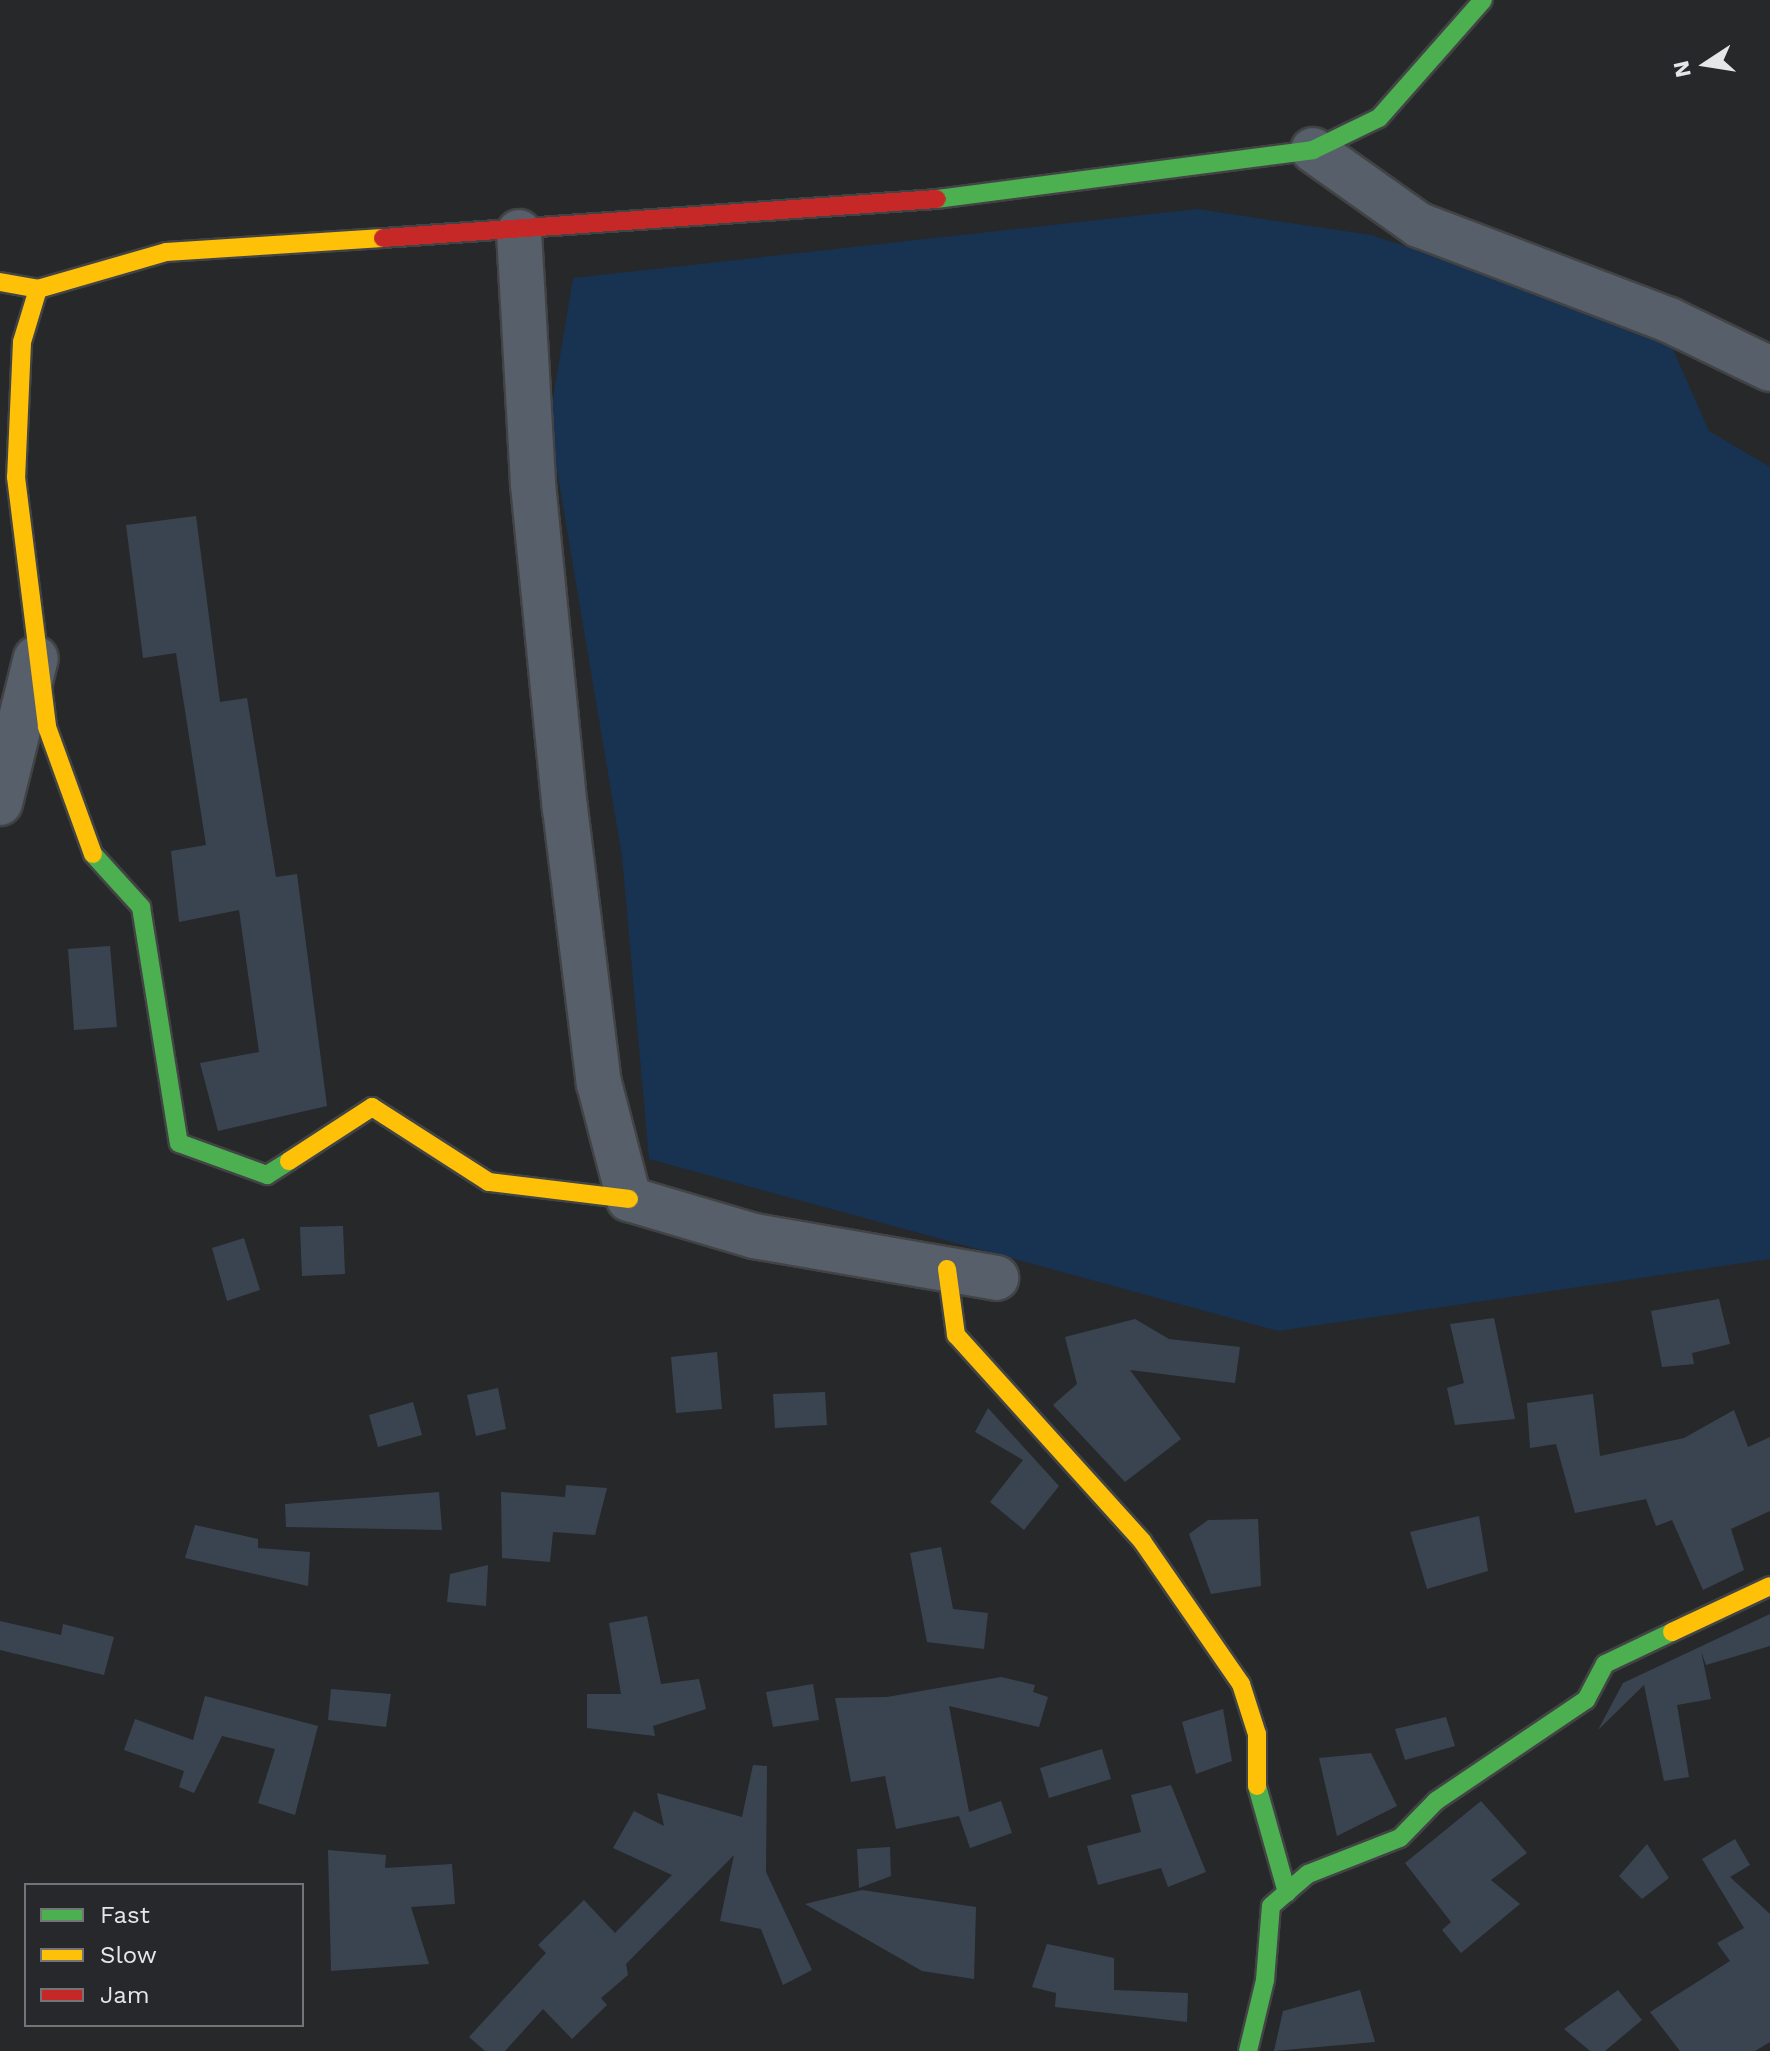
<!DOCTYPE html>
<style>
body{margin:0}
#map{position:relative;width:1770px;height:2051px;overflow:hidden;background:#27282a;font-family:"Work Sans",sans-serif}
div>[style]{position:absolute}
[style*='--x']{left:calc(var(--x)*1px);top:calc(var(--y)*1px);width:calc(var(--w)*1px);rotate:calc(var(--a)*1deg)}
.green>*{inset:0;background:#183251}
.building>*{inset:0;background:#3a4450}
.roads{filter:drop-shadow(2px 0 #424344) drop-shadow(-2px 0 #424344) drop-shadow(0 2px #424344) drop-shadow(0 -2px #424344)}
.street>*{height:44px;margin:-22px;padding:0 22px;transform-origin:22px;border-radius:22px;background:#575f6b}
.fast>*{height:18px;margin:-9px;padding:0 9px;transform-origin:9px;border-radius:9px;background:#4caf50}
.slow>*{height:18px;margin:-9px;padding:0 9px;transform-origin:9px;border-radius:9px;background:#ffc107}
.jam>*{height:18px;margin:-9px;padding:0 9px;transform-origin:9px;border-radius:9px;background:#c62828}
span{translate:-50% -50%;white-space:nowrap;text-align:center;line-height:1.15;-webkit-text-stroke:6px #26282b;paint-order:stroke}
.legend{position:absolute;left:24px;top:1883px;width:280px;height:144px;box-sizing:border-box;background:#26282b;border:2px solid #727477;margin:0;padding:10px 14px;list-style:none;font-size:24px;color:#e4e6e8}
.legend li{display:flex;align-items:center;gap:16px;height:40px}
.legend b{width:40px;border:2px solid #727477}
.north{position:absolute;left:1666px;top:24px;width:80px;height:80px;-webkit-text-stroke:6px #26282b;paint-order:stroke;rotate:258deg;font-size:22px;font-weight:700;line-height:32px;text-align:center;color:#e4e6e8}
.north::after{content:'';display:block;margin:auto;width:28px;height:36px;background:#e4e6e8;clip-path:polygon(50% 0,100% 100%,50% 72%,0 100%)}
</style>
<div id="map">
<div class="green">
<div style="clip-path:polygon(1197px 209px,1371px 235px,1665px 331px,1709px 431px,1770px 467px,1770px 1259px,1278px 1331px,649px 1159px,622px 856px,549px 423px,573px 278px)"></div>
</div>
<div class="building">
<div style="clip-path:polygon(196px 516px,220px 702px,247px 698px,276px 877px,297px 874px,327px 1106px,218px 1131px,200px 1063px,259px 1052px,239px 910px,179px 922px,171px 851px,206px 845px,176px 653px,143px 658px,126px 525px)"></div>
<div style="clip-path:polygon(110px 946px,117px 1027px,74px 1030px,68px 949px)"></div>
<div style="clip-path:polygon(343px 1226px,345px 1274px,302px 1276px,300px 1227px)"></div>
<div style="clip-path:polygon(244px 1238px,260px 1290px,227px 1301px,212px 1248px)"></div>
<div style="clip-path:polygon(1719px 1299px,1730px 1344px,1692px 1353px,1694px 1364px,1662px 1367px,1651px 1311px)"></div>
<div style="clip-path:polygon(1494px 1318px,1515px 1419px,1455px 1425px,1447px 1388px,1464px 1383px,1450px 1324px)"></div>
<div style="clip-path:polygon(1135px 1319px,1169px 1339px,1240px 1347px,1235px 1383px,1130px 1370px,1181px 1439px,1125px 1482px,1053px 1405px,1077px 1384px,1065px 1337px)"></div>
<div style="clip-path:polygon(717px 1352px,722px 1409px,676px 1413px,671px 1357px)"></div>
<div style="clip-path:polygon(498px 1388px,506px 1429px,476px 1436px,467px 1395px)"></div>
<div style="clip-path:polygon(825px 1392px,827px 1425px,775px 1428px,773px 1394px)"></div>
<div style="clip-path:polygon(1593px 1394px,1600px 1456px,1684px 1438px,1734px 1410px,1748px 1447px,1770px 1437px,1770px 1511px,1731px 1529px,1744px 1570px,1703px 1590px,1672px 1520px,1656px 1526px,1646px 1499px,1575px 1513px,1556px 1444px,1530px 1448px,1527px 1403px)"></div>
<div style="clip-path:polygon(413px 1402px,422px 1435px,378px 1447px,369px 1415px)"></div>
<div style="clip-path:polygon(988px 1408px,1059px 1486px,1024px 1530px,990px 1502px,1023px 1460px,975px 1432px)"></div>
<div style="clip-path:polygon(566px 1485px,607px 1488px,595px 1535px,553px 1532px,550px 1562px,502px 1558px,501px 1492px,565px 1497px)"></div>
<div style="clip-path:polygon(439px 1492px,442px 1530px,286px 1527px,285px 1504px)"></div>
<div style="clip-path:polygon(1479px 1516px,1488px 1571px,1427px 1589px,1410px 1532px)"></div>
<div style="clip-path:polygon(1258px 1519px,1261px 1586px,1211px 1594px,1189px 1534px,1208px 1520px)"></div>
<div style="clip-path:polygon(195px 1525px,258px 1539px,258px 1548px,310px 1552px,308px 1586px,185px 1558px)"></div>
<div style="clip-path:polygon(941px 1547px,953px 1609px,988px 1613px,984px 1649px,927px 1642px,910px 1553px)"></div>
<div style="clip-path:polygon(488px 1565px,486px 1606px,447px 1602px,450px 1574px)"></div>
<div style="clip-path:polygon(1770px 1614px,1770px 1646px,1706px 1665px,1701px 1651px,1711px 1699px,1677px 1705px,1689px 1777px,1664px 1781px,1644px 1685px,1598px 1730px,1623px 1683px)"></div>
<div style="clip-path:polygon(647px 1616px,661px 1684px,699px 1679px,706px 1709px,653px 1726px,655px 1736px,587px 1728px,587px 1694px,621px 1694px,609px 1623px)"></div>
<div style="clip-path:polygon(0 1621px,61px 1635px,63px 1624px,114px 1637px,104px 1675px,0 1650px)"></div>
<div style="clip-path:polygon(1001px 1677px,1035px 1685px,1033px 1692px,1048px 1697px,1039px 1727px,949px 1706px,969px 1812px,1001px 1801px,1012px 1833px,970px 1848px,959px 1816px,896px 1829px,885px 1776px,851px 1782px,835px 1698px,887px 1697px)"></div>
<div style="clip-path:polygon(813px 1684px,819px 1720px,773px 1727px,766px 1692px)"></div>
<div style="clip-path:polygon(331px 1689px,391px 1694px,386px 1727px,328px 1720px)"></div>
<div style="clip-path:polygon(205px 1696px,318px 1726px,295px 1815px,258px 1803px,275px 1749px,222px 1736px,194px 1793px,179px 1787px,184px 1771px,124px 1750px,135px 1719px,193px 1740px)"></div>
<div style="clip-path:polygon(1223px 1709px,1232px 1761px,1196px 1774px,1182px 1722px)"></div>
<div style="clip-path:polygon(1446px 1717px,1455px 1746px,1405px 1760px,1395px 1729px)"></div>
<div style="clip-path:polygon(1102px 1749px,1111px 1779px,1049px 1798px,1040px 1768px)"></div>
<div style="clip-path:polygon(1371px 1753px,1397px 1806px,1337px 1836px,1319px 1758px)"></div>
<div style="clip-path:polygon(753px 1765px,767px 1766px,766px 1872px,812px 1970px,783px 1985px,761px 1929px,720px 1921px,734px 1855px,626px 1964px,628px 1975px,601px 1998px,607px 2005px,572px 2039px,543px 2009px,505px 2051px,485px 2051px,469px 2037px,546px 1953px,538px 1945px,584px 1900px,615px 1933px,672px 1875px,613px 1848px,634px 1811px,664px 1826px,657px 1793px,742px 1817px)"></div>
<div style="clip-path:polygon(1171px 1785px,1206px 1872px,1168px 1887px,1161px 1868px,1098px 1885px,1087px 1846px,1141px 1832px,1131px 1795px)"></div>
<div style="clip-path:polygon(1481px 1801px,1527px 1853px,1491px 1880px,1520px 1904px,1461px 1953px,1442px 1930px,1451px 1922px,1405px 1863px)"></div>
<div style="clip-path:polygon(1735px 1839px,1750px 1865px,1730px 1877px,1770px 1914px,1770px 2042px,1755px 2051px,1680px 2051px,1650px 2012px,1730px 1961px,1717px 1943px,1744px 1928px,1702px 1859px)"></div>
<div style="clip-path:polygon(1647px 1844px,1669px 1878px,1642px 1899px,1619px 1876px)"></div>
<div style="clip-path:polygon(890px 1847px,891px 1876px,859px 1888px,857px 1849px)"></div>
<div style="clip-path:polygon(328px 1850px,386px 1855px,385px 1868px,452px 1864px,455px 1904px,411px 1907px,429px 1964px,331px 1971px)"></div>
<div style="clip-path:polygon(862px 1890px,976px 1907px,974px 1979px,922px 1971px,805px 1904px)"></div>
<div style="clip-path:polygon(1047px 1944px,1114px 1958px,1114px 1990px,1188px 1993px,1187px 2022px,1055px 2007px,1056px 1993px,1032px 1987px)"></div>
<div style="clip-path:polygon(1360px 1990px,1375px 2042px,1274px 2051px,1283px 2011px)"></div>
<div style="clip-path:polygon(1618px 1990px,1642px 2020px,1605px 2051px,1590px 2051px,1564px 2029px)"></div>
</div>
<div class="roads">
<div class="street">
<div style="--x:1313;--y:150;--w:130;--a:35.3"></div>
<div style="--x:1419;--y:225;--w:267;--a:20.8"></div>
<div style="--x:1669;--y:320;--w:112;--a:25.9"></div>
<div style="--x:519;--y:232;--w:252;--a:86.8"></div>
<div style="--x:533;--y:484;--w:326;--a:84.4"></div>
<div style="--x:565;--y:808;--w:277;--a:83"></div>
<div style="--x:599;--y:1083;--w:120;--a:75.5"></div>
<div style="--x:629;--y:1199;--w:130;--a:16.5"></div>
<div style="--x:754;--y:1236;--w:246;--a:9.8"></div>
<div style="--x:0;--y:803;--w:149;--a:-76.1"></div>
</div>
<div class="fast">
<div style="--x:937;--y:199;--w:379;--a:-7.4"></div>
<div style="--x:1313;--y:150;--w:73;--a:-25.9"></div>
<div style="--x:1379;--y:118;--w:157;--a:-48.6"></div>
<div style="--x:93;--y:854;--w:72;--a:47.8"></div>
<div style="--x:141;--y:907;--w:239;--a:80.9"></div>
<div style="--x:179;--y:1143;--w:94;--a:20"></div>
<div style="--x:267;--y:1175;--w:26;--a:-32"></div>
<div style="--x:1257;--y:1786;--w:111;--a:74.3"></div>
<div style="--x:1248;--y:2051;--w:73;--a:-76.5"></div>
<div style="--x:1265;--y:1980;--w:74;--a:-85.4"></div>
<div style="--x:1271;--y:1906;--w:49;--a:-40.9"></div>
<div style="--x:1308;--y:1874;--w:99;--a:-21.4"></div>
<div style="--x:1400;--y:1838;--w:52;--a:-45.8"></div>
<div style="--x:1436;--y:1801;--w:181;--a:-34"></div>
<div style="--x:1586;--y:1700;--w:41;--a:-62.2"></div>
<div style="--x:1605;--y:1664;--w:74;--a:-25.5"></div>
</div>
<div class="slow">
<div style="--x:0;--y:282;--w:39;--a:10"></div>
<div style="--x:38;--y:289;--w:133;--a:-16.1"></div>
<div style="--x:166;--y:252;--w:217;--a:-3.7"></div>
<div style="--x:38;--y:289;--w:55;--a:106.8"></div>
<div style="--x:22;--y:342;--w:135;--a:92.5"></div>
<div style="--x:16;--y:477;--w:252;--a:82.9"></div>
<div style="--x:47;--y:727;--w:135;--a:70.1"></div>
<div style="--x:289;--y:1161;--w:99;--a:-33"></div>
<div style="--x:372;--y:1107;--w:139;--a:32.7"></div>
<div style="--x:489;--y:1182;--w:141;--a:6.9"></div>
<div style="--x:947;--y:1269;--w:67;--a:82.2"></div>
<div style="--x:956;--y:1335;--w:278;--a:47.9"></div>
<div style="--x:1142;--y:1541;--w:174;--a:55.3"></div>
<div style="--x:1241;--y:1684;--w:52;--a:72.3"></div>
<div style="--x:1257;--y:1734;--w:52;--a:90"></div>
<div style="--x:1672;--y:1632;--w:108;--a:-25.1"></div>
</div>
<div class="jam">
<div style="--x:383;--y:238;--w:555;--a:-4.03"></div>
</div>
</div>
<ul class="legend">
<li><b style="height:10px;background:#4caf50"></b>Fast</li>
<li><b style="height:10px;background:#ffc107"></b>Slow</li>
<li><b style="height:10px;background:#c62828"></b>Jam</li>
</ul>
<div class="north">N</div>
</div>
